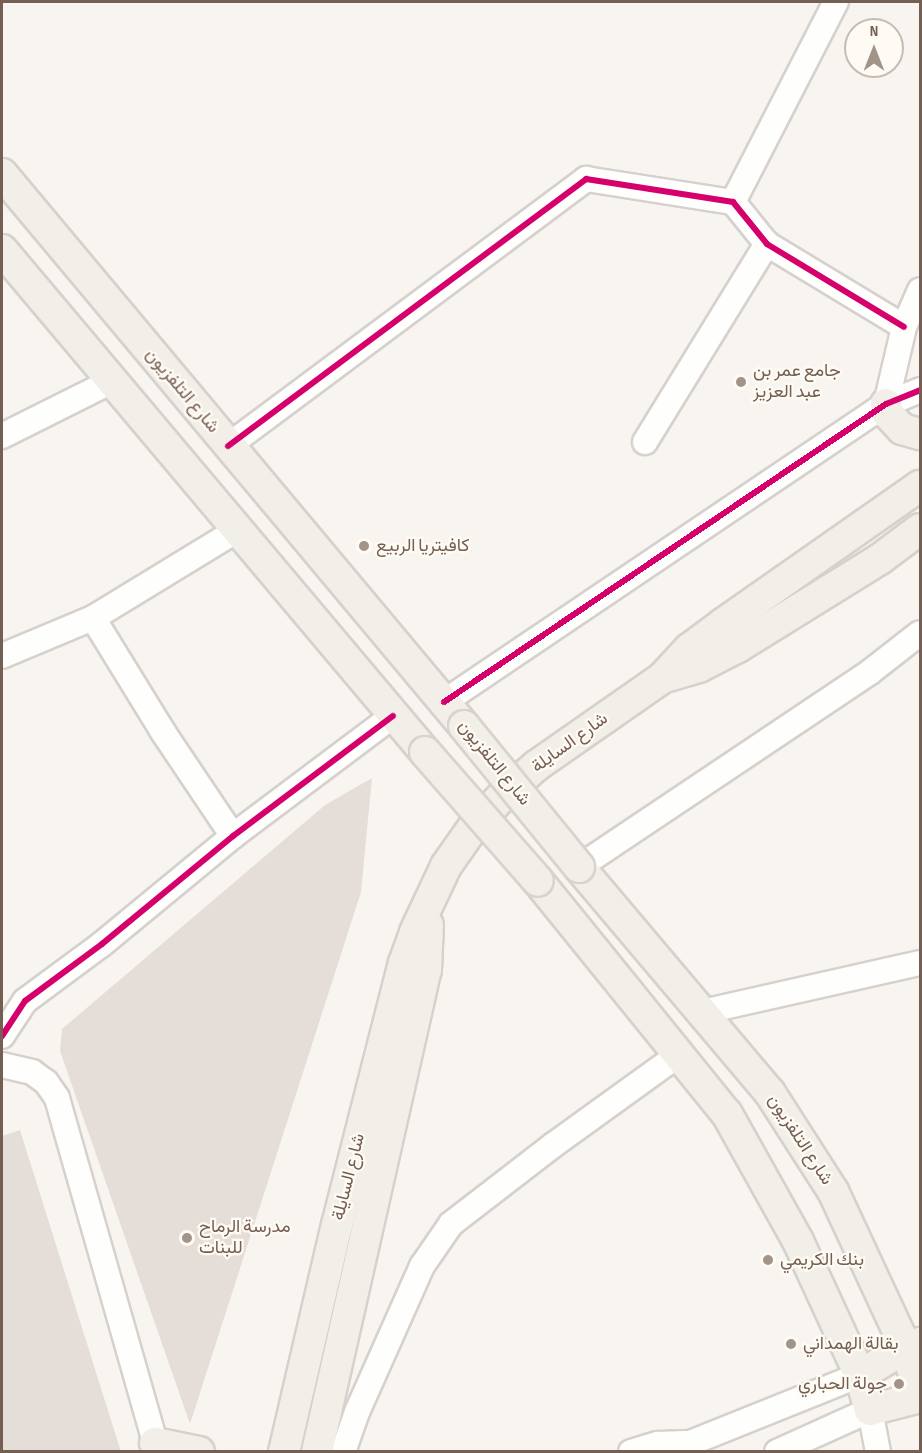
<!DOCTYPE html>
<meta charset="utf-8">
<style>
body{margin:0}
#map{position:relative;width:922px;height:1453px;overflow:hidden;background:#f8f5f1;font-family:"Sofia Sans Condensed",Vazirmatn,sans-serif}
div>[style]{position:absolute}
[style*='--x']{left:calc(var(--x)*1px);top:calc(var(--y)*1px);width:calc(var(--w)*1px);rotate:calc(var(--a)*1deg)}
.building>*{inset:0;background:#e5ded8}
.roads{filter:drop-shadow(2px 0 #d6d1cc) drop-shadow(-2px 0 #d6d1cc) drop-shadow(0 2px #d6d1cc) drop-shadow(0 -2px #d6d1cc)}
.minor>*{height:24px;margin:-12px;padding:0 12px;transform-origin:12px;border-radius:12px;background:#fefefd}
.major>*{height:30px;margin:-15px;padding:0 15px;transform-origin:15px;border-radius:15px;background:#f2eee8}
.bridges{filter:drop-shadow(2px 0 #d9d2ce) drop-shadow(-2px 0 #d9d2ce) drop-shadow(0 2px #d9d2ce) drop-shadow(0 -2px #d9d2ce)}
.major-bridge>*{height:30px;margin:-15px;padding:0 15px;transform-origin:15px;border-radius:15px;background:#f2eee8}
.cycleway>*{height:6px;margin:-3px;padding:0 3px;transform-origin:3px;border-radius:3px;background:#d6006c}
.dots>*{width:16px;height:16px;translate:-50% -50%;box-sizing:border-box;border:3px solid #fefaf4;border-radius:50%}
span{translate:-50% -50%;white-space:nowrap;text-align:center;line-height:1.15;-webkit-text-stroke:4.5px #fefaf4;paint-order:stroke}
.poi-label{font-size:18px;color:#755f52}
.left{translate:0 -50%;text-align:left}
.right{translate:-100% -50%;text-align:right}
.street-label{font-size:18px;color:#755f52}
.frame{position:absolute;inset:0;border:3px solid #755f52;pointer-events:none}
.north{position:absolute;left:844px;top:18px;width:60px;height:60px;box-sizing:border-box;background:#fefaf4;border:2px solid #c7bcb3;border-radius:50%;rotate:0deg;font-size:16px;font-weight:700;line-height:24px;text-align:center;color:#755f52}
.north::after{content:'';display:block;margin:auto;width:21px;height:27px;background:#a3948a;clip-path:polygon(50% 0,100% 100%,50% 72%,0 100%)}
</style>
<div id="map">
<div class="building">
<div style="clip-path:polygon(372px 778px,361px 892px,190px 1424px,60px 1051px,62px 1029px,325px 805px)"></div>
<div style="clip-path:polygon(20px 1130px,121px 1452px,2px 1452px,2px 1136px)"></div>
</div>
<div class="roads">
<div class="minor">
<div style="--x:733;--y:202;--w:225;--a:-62.8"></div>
<div style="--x:886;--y:404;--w:79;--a:-76.8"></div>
<div style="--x:904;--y:327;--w:40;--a:-66.6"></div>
<div style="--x:2;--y:436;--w:121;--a:-26.6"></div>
<div style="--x:645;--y:442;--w:233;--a:-58.4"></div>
<div style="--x:228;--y:446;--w:447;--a:-36.7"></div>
<div style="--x:586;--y:179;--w:149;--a:8.9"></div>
<div style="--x:733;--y:202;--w:54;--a:51"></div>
<div style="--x:767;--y:244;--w:160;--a:31.2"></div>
<div style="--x:93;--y:618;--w:134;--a:58.4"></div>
<div style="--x:163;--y:732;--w:125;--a:56.1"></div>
<div style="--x:2;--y:656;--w:99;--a:-22.7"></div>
<div style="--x:93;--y:618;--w:169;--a:-31.4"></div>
<div style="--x:444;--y:702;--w:533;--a:-33.99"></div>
<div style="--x:886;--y:404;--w:37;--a:-22"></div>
<div style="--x:579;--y:867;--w:350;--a:-33.8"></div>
<div style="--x:870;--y:672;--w:63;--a:-38"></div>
<div style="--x:702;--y:1012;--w:223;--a:-12.7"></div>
<div style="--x:2;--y:1036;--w:42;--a:-56.7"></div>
<div style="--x:25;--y:1001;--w:96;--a:-36.5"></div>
<div style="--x:102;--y:944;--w:170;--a:-39.5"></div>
<div style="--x:233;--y:836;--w:200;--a:-36.9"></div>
<div style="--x:2;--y:1065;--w:31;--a:13"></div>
<div style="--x:32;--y:1072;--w:17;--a:36"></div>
<div style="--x:46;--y:1082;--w:19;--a:55"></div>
<div style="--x:57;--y:1098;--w:368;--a:74.1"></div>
<div style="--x:343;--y:1452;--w:42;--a:-70.7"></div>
<div style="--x:357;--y:1412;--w:160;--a:-66"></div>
<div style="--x:422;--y:1266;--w:51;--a:-55.4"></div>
<div style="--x:451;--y:1224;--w:128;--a:-37.7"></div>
<div style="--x:552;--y:1146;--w:155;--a:-35.8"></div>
<div style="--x:631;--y:1452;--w:28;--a:-17"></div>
<div style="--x:658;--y:1444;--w:27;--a:-2"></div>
<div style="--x:668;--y:1452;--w:207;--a:-21.9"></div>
<div style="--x:777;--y:1452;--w:102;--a:-24.3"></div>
<div style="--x:870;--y:1410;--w:43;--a:79.2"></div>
</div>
<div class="major">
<div style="--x:2;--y:174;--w:720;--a:50.07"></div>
<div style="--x:2;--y:250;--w:656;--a:49.88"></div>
<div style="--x:886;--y:404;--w:10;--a:79"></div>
<div style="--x:888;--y:414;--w:21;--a:47"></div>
<div style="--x:902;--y:429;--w:19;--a:16"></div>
<div style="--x:668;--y:676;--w:32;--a:-16"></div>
<div style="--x:699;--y:667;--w:44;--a:-27.1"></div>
<div style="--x:738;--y:647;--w:167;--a:-31.8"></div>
<div style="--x:880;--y:559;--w:50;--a:-36.9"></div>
<div style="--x:579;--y:867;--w:296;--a:49.8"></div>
<div style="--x:770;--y:1093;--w:117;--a:57.3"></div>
<div style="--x:833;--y:1191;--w:173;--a:65.1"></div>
<div style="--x:906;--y:1348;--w:49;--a:73.4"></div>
<div style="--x:538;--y:881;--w:300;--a:51"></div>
<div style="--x:727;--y:1114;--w:145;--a:60.8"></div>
<div style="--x:798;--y:1241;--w:148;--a:65.2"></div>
<div style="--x:860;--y:1375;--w:36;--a:74"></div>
<div style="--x:870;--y:1410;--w:52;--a:-14.6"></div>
<div style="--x:860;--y:1375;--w:53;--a:-30.4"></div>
<div style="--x:906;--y:1348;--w:15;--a:-20"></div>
<div style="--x:155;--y:1443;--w:45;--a:11.6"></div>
<div style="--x:284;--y:1452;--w:233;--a:-76.9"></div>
<div style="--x:337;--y:1225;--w:270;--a:-75.7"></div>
<div style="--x:404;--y:963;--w:33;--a:-70"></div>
<div style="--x:415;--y:932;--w:73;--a:-64.8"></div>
<div style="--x:446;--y:866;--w:45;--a:-54.9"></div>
<div style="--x:472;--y:829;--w:47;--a:-47.6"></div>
<div style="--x:504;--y:794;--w:43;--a:-41.2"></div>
<div style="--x:536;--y:766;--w:154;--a:-34.9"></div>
<div style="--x:662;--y:678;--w:40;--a:-47"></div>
<div style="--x:689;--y:649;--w:44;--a:-36.6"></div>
<div style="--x:724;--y:623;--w:239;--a:-35"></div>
<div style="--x:317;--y:1452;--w:494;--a:-77.3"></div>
<div style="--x:426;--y:970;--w:45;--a:-87.5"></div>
</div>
</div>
<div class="bridges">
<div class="major-bridge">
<div style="--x:464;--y:726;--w:182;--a:50.8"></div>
<div style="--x:425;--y:752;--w:171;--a:48.8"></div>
</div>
</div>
<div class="cycleway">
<div style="--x:228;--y:446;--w:447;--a:-36.7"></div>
<div style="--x:586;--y:179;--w:149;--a:8.9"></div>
<div style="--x:733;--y:202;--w:54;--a:51"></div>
<div style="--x:767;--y:244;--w:160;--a:31.2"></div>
<div style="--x:444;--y:702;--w:533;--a:-33.99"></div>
<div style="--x:886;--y:404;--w:37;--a:-22"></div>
<div style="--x:2;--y:1036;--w:42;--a:-56.7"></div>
<div style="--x:25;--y:1001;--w:96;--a:-36.5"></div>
<div style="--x:102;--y:944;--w:170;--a:-39.5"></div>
<div style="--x:233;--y:836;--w:200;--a:-36.9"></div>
</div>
<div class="dots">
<div style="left:741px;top:382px;background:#a3948a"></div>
<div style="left:364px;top:546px;background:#a3948a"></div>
<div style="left:187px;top:1238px;background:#a3948a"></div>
<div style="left:768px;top:1260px;background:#a3948a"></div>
<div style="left:791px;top:1344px;background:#a3948a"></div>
<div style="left:899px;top:1384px;background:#a3948a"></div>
</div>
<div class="poi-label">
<span class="left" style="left:753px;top:382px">جامع عمر بن<br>عبد العزيز</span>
<span class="left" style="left:376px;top:546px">كافيتريا الربيع</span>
<span class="left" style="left:199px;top:1238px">مدرسة الرماح<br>للبنات</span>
<span class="left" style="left:780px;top:1260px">بنك الكريمي</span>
<span class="left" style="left:803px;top:1344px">بقالة الهمداني</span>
<span class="right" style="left:887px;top:1384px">جولة الحباري</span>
</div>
<div class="street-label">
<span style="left:182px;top:391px;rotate:50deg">شارع التلفزيون</span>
<span style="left:570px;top:743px;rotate:-36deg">شارع السايلة</span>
<span style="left:494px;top:763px;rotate:51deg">شارع التلفزيون</span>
<span style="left:800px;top:1140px;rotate:57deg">شارع التلفزيون</span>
<span style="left:349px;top:1177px;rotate:-76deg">شارع السايلة</span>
</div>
<div class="frame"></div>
<div class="north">N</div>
</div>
